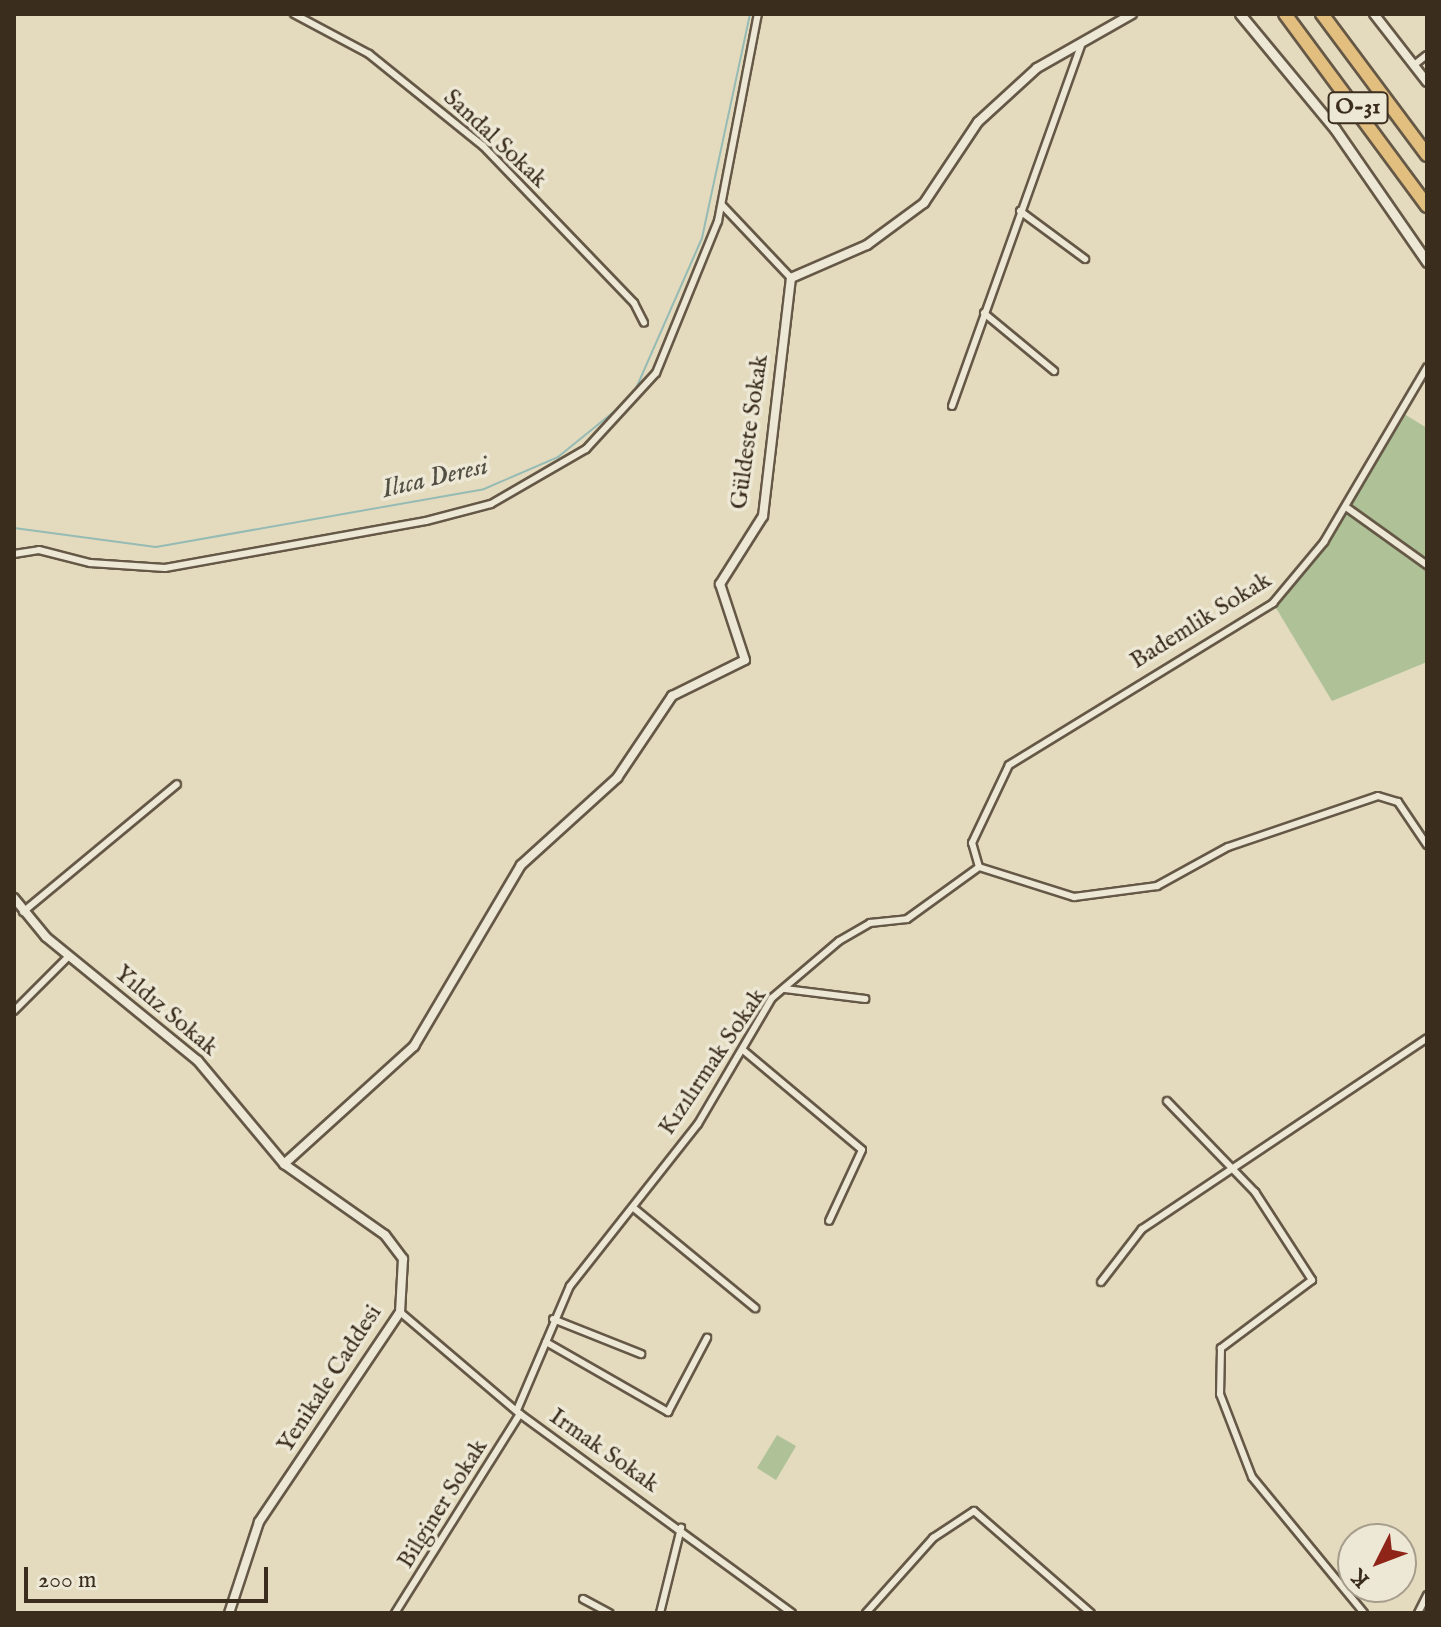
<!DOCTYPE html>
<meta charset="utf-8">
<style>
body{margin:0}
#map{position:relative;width:1441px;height:1627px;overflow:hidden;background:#e4dbbe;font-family:"IM FELL English",serif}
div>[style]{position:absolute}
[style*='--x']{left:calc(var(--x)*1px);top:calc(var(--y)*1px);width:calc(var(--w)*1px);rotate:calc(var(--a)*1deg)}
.green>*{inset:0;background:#aec197}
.stream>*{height:2px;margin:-1px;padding:0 1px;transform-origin:1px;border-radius:1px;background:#95bbb4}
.roads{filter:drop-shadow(2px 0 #655846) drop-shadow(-2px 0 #655846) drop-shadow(0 2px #655846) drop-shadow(0 -2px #655846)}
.minor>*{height:6px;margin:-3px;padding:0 3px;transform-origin:3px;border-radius:3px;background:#ede8d5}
.tertiary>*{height:8px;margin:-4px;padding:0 4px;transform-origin:4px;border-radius:4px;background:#ede8d5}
.secondary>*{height:9px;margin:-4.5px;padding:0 4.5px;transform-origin:4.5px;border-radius:4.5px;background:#ede8d5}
.motorway>*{height:12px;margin:-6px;padding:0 6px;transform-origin:6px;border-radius:6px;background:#e2be7f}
span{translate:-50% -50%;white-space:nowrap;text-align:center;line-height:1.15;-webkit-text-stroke:7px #ede8d5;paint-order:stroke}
.shield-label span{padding:2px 6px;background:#ede8d5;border:2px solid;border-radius:6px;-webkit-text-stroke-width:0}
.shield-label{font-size:22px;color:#3b2d1e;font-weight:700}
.street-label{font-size:24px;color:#3b2d1e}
.water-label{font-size:26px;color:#525044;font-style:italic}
.frame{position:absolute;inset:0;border:16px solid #3b2d1e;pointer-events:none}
.north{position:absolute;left:1337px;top:1523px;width:80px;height:80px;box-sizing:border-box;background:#ede8d5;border:2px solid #a69d8c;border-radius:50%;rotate:228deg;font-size:22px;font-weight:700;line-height:32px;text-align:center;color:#3b2d1e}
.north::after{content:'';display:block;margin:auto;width:28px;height:36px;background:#8f2418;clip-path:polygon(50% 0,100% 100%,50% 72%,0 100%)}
.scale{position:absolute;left:24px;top:1567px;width:244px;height:36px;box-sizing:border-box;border:4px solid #3b2d1e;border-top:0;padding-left:10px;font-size:24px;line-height:28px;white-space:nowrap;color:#3b2d1e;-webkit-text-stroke:6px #ede8d5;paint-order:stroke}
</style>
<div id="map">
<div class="green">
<div style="clip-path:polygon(1401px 412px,1427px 428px,1427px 662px,1332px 701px,1273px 603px,1324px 542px)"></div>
<div style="clip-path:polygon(777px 1435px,796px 1446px,776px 1480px,757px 1468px)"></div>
</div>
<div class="stream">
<div style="--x:634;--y:393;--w:169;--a:-66.3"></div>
<div style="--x:702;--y:238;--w:229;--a:-77.9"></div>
<div style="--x:14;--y:528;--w:143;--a:7.6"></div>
<div style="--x:156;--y:547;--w:333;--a:-10"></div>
<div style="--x:484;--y:489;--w:81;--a:-23.4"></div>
<div style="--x:558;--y:457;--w:81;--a:-39"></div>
</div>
<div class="roads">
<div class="minor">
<div style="--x:294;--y:14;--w:85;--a:28.1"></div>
<div style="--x:369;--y:54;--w:146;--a:38.9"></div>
<div style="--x:483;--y:146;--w:218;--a:46.1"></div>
<div style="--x:634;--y:303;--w:22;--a:63"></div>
<div style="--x:1414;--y:65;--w:16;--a:-38"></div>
<div style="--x:722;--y:205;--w:100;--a:46.6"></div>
<div style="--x:1020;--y:211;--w:81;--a:36.4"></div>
<div style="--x:984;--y:313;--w:91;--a:39.6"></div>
<div style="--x:952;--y:406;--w:382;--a:-70.3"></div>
<div style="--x:1346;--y:507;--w:100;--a:35.6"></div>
<div style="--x:14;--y:554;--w:25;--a:-9"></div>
<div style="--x:39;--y:550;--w:53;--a:14.3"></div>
<div style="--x:90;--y:563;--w:75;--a:3.8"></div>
<div style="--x:165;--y:568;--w:265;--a:-10.2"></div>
<div style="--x:426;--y:521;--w:67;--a:-14.7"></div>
<div style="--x:491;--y:504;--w:110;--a:-30.1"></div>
<div style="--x:586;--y:449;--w:103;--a:-47.4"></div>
<div style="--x:656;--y:373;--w:164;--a:-67.8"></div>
<div style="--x:718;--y:221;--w:211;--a:-79.1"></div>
<div style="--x:979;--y:867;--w:25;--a:-106"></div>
<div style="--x:972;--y:843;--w:86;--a:-64.6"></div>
<div style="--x:1009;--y:765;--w:310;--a:-31.5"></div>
<div style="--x:1273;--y:603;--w:80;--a:-50.1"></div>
<div style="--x:1324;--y:542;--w:203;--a:-59.5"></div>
<div style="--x:23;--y:912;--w:200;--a:-39.7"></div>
<div style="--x:785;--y:989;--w:81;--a:7.1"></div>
<div style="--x:14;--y:1011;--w:78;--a:-45"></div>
<div style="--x:743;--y:1050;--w:155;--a:40"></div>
<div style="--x:862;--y:1150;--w:78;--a:114.9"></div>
<div style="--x:1167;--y:1101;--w:127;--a:46"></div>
<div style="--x:1255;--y:1192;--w:105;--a:57.1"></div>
<div style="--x:1312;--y:1280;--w:114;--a:143.2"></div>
<div style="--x:1221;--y:1348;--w:46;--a:91.2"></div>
<div style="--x:1220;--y:1394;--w:89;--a:68.9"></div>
<div style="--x:1252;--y:1477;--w:176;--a:50.5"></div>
<div style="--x:635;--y:1209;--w:156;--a:39.5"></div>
<div style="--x:1101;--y:1282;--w:67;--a:-52.3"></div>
<div style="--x:1142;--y:1229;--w:343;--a:-33.8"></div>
<div style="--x:400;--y:1312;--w:157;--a:40.4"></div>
<div style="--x:520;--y:1414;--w:337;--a:36.2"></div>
<div style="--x:553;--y:1319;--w:95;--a:21.7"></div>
<div style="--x:546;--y:1342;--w:141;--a:29.8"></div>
<div style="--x:668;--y:1412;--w:84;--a:-62.2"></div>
<div style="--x:517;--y:1410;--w:135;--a:-66.9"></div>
<div style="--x:570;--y:1286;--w:206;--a:-51.7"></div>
<div style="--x:698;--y:1124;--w:146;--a:-59.6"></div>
<div style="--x:772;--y:998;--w:88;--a:-40.4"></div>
<div style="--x:839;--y:941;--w:36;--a:-30"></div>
<div style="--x:870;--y:923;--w:37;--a:-6"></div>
<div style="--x:907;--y:919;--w:89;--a:-35.8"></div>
<div style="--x:979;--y:867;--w:100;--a:17.5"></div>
<div style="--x:1074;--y:897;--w:84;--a:-7.5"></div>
<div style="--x:1157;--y:886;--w:81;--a:-28.8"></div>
<div style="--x:1228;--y:847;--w:158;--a:-18.8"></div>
<div style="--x:1378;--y:796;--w:21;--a:17"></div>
<div style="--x:1398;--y:802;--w:52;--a:56"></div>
<div style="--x:583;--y:1599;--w:30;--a:28"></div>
<div style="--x:395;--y:1613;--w:235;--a:-57.9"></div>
<div style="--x:660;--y:1613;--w:88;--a:-76.1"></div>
<div style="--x:866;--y:1613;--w:101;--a:-48.2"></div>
<div style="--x:933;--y:1538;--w:49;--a:-33.4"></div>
<div style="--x:974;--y:1511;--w:155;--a:41.1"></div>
<div style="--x:1418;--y:1613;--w:20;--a:-63"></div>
</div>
<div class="tertiary">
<div style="--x:1374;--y:14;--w:86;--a:52.1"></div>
<div style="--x:14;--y:898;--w:50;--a:50.6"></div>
<div style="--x:46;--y:937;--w:196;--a:39.2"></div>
<div style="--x:198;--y:1061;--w:134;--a:50.1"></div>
<div style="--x:284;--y:1164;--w:123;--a:35.1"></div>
<div style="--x:385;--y:1235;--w:30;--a:53"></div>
<div style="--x:403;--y:1259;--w:53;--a:93.2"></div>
<div style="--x:400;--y:1312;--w:253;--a:123.9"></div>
<div style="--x:259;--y:1522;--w:96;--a:108.2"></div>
<div style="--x:284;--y:1164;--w:176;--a:-42.2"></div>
<div style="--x:414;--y:1046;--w:210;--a:-59.4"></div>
<div style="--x:521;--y:865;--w:130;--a:-42.2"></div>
<div style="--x:617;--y:778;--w:99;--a:-56.1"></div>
<div style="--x:672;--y:696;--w:81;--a:-26.3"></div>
<div style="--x:745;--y:660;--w:80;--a:-108.2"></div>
<div style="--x:720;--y:584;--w:80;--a:-57.7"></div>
<div style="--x:763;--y:516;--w:240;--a:-83.3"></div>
<div style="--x:791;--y:278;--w:83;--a:-23.5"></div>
<div style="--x:867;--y:245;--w:71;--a:-36.4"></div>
<div style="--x:924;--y:203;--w:97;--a:-56.3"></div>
<div style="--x:978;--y:122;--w:80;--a:-42.5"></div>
<div style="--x:1037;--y:68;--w:109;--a:-29.6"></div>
</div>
<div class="secondary">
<div style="--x:1240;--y:14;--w:149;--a:50.4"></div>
<div style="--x:1335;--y:129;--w:162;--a:55.3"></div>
</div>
<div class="motorway">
<div style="--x:1285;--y:14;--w:239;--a:53.5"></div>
<div style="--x:1322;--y:14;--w:176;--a:53.3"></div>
</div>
</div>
<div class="shield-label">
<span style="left:1358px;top:108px">O-31</span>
</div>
<div class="street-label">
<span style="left:495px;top:139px;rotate:43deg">Sandal Sokak</span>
<span style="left:750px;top:432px;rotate:-82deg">Güldeste Sokak</span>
<span style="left:1201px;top:621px;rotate:-32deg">Bademlik Sokak</span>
<span style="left:166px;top:1011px;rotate:40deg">Yıldız Sokak</span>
<span style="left:713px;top:1062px;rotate:-56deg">Kızılırmak Sokak</span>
<span style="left:330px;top:1379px;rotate:-57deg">Yenikale Caddesi</span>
<span style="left:604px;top:1451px;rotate:35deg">Irmak Sokak</span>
<span style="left:443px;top:1504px;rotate:-58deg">Bilginer Sokak</span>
</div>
<div class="water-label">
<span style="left:435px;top:478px;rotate:-13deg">Ilıca Deresi</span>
</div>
<div class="frame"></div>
<div class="north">K</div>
<div class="scale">200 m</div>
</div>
